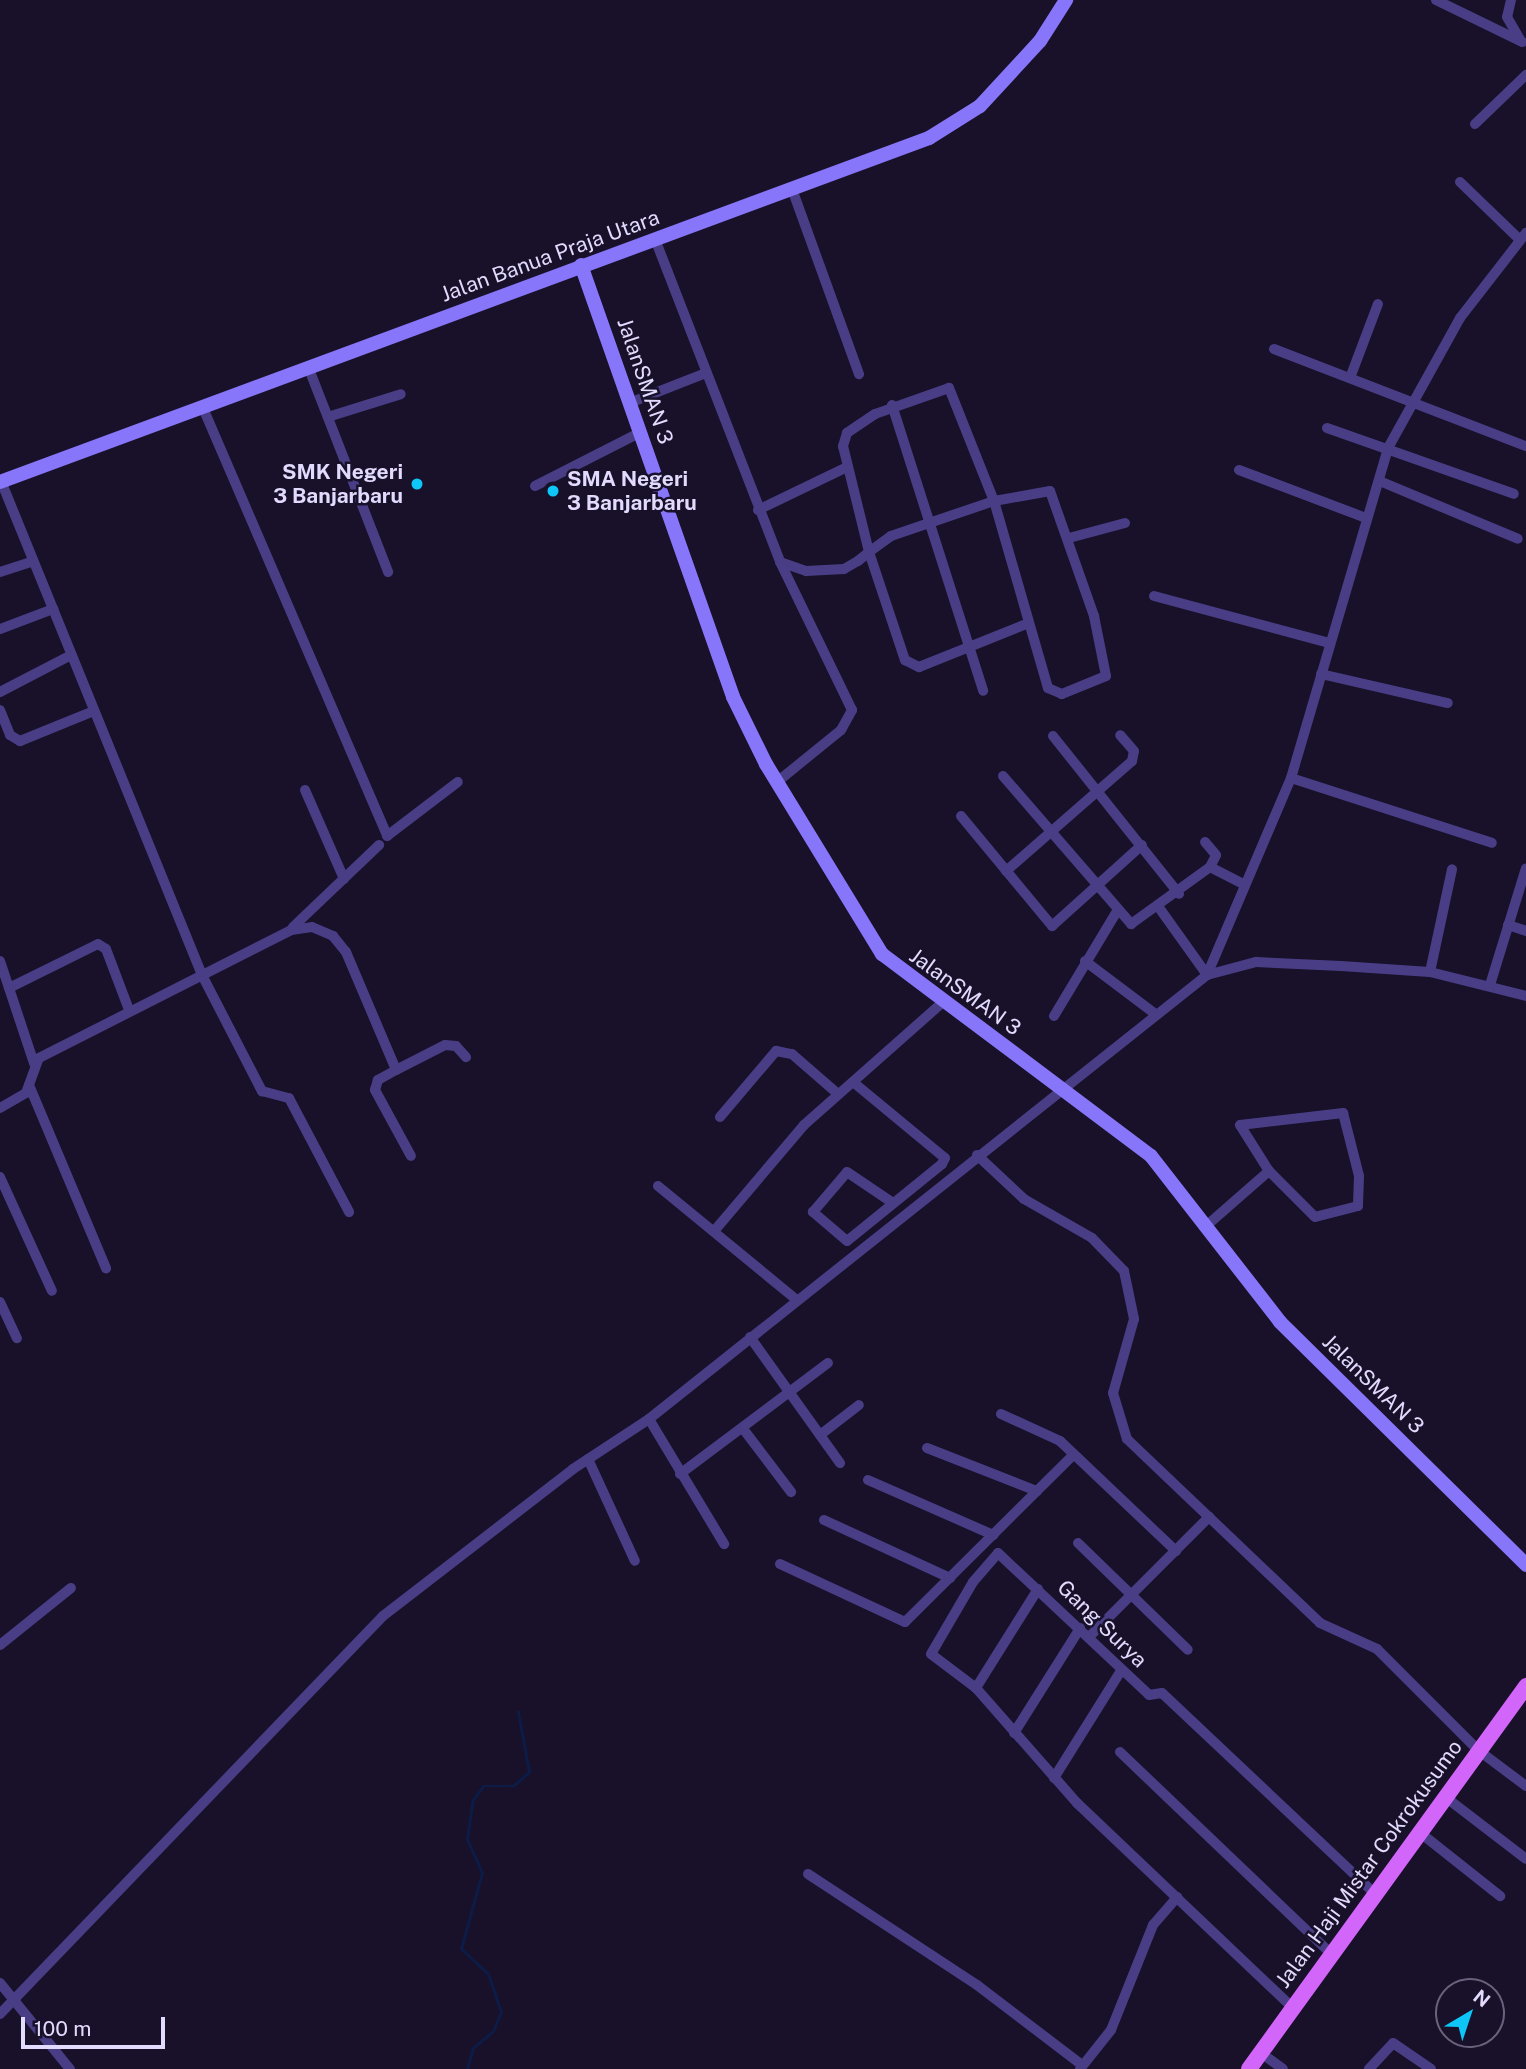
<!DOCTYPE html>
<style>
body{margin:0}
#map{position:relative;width:1526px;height:2069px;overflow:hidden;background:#181129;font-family:"Public Sans",sans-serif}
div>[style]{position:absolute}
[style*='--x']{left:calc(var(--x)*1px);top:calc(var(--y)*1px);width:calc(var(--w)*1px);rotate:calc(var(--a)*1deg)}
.stream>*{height:2.5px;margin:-1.25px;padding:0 1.25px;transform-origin:1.25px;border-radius:1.25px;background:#0d1c47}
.street>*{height:10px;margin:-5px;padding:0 5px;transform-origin:5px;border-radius:5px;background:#493e86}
.secondary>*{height:14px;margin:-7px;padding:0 7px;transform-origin:7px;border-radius:7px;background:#8876fa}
.primary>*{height:16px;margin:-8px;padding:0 8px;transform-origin:8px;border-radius:8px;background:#d366fa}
.dots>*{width:19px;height:19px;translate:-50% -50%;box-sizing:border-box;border:4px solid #181129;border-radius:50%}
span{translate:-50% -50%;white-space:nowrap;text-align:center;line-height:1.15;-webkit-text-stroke:5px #181129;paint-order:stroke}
.street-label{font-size:21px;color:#e3dbfe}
.poi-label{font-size:21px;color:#e3dbfe;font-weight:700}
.right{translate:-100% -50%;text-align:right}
.left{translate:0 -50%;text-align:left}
.north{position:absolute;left:1435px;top:1978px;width:70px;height:70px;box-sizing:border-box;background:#181129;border:2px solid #69627e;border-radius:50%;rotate:39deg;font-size:19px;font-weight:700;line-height:28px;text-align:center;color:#e3dbfe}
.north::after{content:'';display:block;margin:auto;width:24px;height:32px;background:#0ec6f7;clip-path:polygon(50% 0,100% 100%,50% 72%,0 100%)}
.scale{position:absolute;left:21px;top:2017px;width:144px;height:32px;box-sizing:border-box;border:4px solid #e3dbfe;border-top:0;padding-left:9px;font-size:21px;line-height:24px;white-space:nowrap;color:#e3dbfe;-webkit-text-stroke:5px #181129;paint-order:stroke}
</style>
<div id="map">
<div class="stream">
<div style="--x:467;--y:2069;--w:22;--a:-74"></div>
<div style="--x:473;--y:2048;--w:26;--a:-40"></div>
<div style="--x:493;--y:2031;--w:21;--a:-67"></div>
<div style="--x:501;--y:2012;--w:40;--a:-108.9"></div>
<div style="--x:488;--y:1974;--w:37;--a:-137"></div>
<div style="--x:461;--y:1949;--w:79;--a:-74.6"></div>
<div style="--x:482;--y:1873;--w:37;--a:-114"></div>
<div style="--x:467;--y:1839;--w:15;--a:-82"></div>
<div style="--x:469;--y:1824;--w:24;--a:-81"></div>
<div style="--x:473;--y:1800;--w:17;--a:-54"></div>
<div style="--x:483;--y:1786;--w:30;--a:0"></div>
<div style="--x:513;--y:1786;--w:21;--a:-41"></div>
<div style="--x:529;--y:1772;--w:61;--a:-100.4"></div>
</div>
<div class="street">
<div style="--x:1436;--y:0;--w:96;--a:26"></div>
<div style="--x:1511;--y:0;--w:17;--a:103"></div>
<div style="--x:1507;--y:17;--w:28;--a:60"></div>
<div style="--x:1475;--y:124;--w:71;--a:-43.9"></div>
<div style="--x:1460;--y:182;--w:83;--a:44"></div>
<div style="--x:792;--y:189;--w:197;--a:70.1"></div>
<div style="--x:655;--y:239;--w:346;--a:68.8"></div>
<div style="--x:780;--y:562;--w:28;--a:19"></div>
<div style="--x:806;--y:571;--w:38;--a:-3"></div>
<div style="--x:844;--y:569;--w:16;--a:-30"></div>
<div style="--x:858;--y:561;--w:14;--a:-39"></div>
<div style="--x:869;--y:552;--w:27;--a:-36"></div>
<div style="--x:891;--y:536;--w:109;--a:-18.8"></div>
<div style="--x:994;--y:501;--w:57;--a:-10.1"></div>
<div style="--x:1050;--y:491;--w:133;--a:70.6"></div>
<div style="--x:1094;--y:616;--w:61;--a:78.7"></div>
<div style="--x:1106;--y:676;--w:48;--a:157.8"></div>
<div style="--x:1062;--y:694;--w:15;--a:-157"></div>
<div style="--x:1048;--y:688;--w:195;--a:-106.1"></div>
<div style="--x:994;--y:501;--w:122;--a:-111.7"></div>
<div style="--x:949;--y:388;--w:78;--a:160.6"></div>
<div style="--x:875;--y:414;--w:34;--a:146"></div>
<div style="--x:847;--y:433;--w:14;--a:107"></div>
<div style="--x:843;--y:446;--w:109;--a:76.2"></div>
<div style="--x:869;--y:552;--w:114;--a:71.6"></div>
<div style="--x:905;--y:660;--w:16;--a:27"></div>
<div style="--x:919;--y:667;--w:118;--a:-21.8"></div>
<div style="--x:1274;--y:349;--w:270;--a:21.1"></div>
<div style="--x:309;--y:369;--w:218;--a:68.7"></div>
<div style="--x:1350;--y:378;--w:79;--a:-69.3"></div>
<div style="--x:632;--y:402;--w:79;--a:-21.4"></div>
<div style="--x:892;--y:405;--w:300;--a:72.3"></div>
<div style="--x:203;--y:408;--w:466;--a:66.7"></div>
<div style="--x:387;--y:836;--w:89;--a:-37.3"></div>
<div style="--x:331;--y:416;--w:73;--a:-17.4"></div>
<div style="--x:1327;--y:428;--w:198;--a:19.4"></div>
<div style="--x:1239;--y:470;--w:136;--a:20.7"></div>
<div style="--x:1;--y:481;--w:533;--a:67.86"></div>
<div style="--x:202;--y:975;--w:131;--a:62.7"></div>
<div style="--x:262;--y:1091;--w:28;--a:15"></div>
<div style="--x:289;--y:1098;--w:129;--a:62.2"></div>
<div style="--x:1382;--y:482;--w:147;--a:22.7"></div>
<div style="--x:535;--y:486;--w:119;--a:-27"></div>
<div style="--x:758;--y:510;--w:99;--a:-25.8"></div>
<div style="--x:1069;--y:538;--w:58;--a:-15"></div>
<div style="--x:0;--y:572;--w:35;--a:-18"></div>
<div style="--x:1154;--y:596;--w:182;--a:15"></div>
<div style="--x:0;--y:629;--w:57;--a:-20.7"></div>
<div style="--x:1321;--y:674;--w:130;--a:12.9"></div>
<div style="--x:0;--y:692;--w:80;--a:-27.5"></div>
<div style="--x:0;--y:710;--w:27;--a:68"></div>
<div style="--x:10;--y:735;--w:12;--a:31"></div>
<div style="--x:20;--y:741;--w:80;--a:-22.1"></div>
<div style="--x:1053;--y:736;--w:202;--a:51.4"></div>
<div style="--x:1003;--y:776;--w:196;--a:49.1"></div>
<div style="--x:1131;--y:924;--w:97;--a:-35.8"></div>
<div style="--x:1210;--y:867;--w:13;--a:-63"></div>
<div style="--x:1216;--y:855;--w:17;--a:-130"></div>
<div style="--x:1291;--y:778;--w:211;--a:17.9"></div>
<div style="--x:777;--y:782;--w:82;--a:-39.1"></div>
<div style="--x:841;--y:730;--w:23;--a:-61"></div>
<div style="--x:852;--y:710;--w:165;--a:-115.9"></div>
<div style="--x:305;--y:790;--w:97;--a:66.3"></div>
<div style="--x:961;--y:816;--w:143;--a:50.4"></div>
<div style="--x:1052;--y:926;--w:121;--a:-42"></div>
<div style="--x:1210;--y:867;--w:39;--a:27"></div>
<div style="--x:1006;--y:871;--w:167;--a:-41.1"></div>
<div style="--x:1132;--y:761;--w:10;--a:-79"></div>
<div style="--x:1134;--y:751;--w:21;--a:-131"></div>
<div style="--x:1160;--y:909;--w:81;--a:54.5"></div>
<div style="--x:1508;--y:925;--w:19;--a:18"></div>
<div style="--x:293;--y:927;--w:119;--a:-43.6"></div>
<div style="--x:0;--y:961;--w:108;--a:71.6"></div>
<div style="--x:1085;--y:961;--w:86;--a:37"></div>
<div style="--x:1430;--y:972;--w:105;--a:-77.9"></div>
<div style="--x:1207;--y:975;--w:214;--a:-66.9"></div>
<div style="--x:1291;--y:778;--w:344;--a:-73.6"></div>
<div style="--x:1388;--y:448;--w:149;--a:-61"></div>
<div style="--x:1460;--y:318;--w:108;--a:-52.2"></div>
<div style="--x:1490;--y:985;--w:122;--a:-72.9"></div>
<div style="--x:9;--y:988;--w:99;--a:-26.3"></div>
<div style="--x:98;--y:944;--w:9;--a:32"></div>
<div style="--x:106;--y:949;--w:65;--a:69.3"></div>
<div style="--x:1054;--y:1016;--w:120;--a:-59"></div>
<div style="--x:396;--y:1070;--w:55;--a:-27"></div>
<div style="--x:445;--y:1045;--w:11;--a:5"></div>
<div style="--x:456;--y:1046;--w:15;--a:48"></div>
<div style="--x:853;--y:1082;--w:119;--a:39.6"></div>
<div style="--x:945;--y:1158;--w:7;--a:117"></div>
<div style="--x:942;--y:1164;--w:122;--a:141"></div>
<div style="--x:847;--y:1241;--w:45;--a:-139.5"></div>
<div style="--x:813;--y:1212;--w:52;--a:-49.6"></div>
<div style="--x:847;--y:1172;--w:55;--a:34"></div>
<div style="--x:29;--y:1085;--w:199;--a:67.2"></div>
<div style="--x:0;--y:1108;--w:30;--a:-30"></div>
<div style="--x:26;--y:1093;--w:37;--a:-70"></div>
<div style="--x:39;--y:1058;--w:283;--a:-26.9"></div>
<div style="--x:291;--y:930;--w:21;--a:-8"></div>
<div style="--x:312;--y:927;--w:23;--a:23"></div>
<div style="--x:333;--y:936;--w:21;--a:51"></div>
<div style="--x:346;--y:952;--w:128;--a:67"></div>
<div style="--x:396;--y:1070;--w:21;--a:151"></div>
<div style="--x:378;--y:1080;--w:10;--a:107"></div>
<div style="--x:375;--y:1090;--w:75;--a:61.4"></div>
<div style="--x:1343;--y:1113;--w:65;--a:75.7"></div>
<div style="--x:1359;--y:1176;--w:30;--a:92"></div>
<div style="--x:1358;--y:1206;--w:44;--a:165.7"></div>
<div style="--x:1315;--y:1217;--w:65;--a:-135"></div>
<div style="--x:1269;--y:1171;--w:54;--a:-122.2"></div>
<div style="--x:1240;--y:1125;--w:104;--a:-6.6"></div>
<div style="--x:720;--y:1117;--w:87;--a:-49.7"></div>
<div style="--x:776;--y:1051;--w:16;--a:11"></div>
<div style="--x:792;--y:1054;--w:61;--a:41"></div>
<div style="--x:977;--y:1155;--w:64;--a:43.1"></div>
<div style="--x:1024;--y:1199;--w:78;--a:29.8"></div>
<div style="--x:1092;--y:1238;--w:46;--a:45.9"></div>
<div style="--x:1124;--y:1271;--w:49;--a:78.2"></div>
<div style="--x:1134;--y:1319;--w:77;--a:105.8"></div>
<div style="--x:1113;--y:1393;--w:48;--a:73.1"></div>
<div style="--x:1127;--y:1439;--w:267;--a:43.6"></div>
<div style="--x:1320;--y:1623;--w:63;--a:24.5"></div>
<div style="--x:1377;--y:1649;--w:143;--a:45"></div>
<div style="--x:1478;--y:1750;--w:60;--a:36.9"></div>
<div style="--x:0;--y:1177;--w:125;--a:65.5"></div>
<div style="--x:658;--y:1186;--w:180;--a:39.4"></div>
<div style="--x:1205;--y:1227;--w:85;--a:-41.2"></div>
<div style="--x:715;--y:1230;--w:138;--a:-49.7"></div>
<div style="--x:804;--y:1125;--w:186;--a:-41.5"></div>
<div style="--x:0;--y:1302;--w:40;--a:65"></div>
<div style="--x:750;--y:1337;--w:155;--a:54.5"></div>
<div style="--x:1001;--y:1414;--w:65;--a:24.6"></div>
<div style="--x:1060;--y:1441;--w:160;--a:43.5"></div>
<div style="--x:649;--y:1419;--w:146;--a:59"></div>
<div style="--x:744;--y:1430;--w:78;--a:52.8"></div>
<div style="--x:820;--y:1435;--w:49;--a:-37.6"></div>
<div style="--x:927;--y:1448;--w:118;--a:21.4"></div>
<div style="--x:588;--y:1459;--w:112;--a:65.3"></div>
<div style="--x:680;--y:1474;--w:185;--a:-36.9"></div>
<div style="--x:868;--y:1480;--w:137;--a:23.7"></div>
<div style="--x:824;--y:1520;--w:139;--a:24.7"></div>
<div style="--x:1078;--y:1543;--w:153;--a:44.2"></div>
<div style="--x:780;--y:1564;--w:138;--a:24.9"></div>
<div style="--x:905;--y:1622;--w:237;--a:-44.8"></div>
<div style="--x:1038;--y:1589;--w:117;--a:122.1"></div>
<div style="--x:976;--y:1688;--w:153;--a:48.7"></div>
<div style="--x:1077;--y:1803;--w:295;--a:43.5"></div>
<div style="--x:1089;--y:1637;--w:170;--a:-45"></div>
<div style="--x:0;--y:1645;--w:91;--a:-38.8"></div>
<div style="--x:976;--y:1688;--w:56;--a:-142.9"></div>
<div style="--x:931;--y:1654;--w:83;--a:-59.7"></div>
<div style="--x:973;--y:1582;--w:38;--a:-49"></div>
<div style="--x:998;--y:1553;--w:207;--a:43.2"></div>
<div style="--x:1149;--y:1695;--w:13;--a:-9"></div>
<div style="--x:1162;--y:1693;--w:291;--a:43.3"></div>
<div style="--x:1014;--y:1733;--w:124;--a:-57.8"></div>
<div style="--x:1120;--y:1752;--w:289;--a:43.7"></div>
<div style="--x:1054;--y:1778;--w:128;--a:-58"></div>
<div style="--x:1444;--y:1796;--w:103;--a:37.5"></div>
<div style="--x:1418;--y:1831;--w:105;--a:38.4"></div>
<div style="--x:808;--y:1874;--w:202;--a:33.3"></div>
<div style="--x:977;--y:1985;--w:132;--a:37.3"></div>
<div style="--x:0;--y:1983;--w:111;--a:50.9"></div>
<div style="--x:0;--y:2014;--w:552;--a:-46.1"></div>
<div style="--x:383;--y:1616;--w:240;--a:-37.7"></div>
<div style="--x:573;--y:1469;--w:91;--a:-33.3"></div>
<div style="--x:649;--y:1419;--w:713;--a:-38.51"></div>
<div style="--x:1207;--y:975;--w:51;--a:-14.9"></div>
<div style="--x:1256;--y:962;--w:85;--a:2.7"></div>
<div style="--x:1341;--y:966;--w:89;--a:3.9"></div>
<div style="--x:1430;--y:972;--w:99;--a:14"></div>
<div style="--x:1261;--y:2053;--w:27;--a:36"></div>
<div style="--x:1080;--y:2069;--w:50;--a:-51.5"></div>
<div style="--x:1111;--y:2030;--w:113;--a:-68.2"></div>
<div style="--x:1153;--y:1925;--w:37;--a:-49"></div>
<div style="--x:1369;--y:2069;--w:35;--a:-47"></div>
<div style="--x:1393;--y:2043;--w:46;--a:34.4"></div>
</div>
<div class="secondary">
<div style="--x:581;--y:265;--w:458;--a:70.6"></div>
<div style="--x:733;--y:697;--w:75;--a:63.8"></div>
<div style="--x:766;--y:764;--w:223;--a:58.6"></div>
<div style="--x:882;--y:954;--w:336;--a:36.9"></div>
<div style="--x:1151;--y:1156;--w:210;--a:52.1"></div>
<div style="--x:1280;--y:1322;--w:346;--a:44.6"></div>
<div style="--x:0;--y:482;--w:991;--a:-20.32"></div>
<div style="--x:929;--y:138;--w:60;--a:-32.1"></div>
<div style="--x:980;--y:106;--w:88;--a:-47.3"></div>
<div style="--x:1040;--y:41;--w:49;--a:-57.6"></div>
</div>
<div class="primary">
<div style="--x:1249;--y:2069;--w:473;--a:-54.1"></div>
</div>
<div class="dots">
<div style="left:417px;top:484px;background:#0ec6f7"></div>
<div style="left:553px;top:491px;background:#0ec6f7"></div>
</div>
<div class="street-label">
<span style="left:550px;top:256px;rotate:-20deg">Jalan Banua Praja Utara</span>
<span style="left:645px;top:381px;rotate:71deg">JalanSMAN 3</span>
<span style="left:965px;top:992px;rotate:36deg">JalanSMAN 3</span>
<span style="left:1373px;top:1384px;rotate:44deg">JalanSMAN 3</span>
<span style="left:1102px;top:1624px;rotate:44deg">Gang Surya</span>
<span style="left:1369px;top:1864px;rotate:-54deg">Jalan Haji Mistar Cokrokusumo</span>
</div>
<div class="poi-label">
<span class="right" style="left:403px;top:484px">SMK Negeri<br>3 Banjarbaru</span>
<span class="left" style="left:567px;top:491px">SMA Negeri<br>3 Banjarbaru</span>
</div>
<div class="north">N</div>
<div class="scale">100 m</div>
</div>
